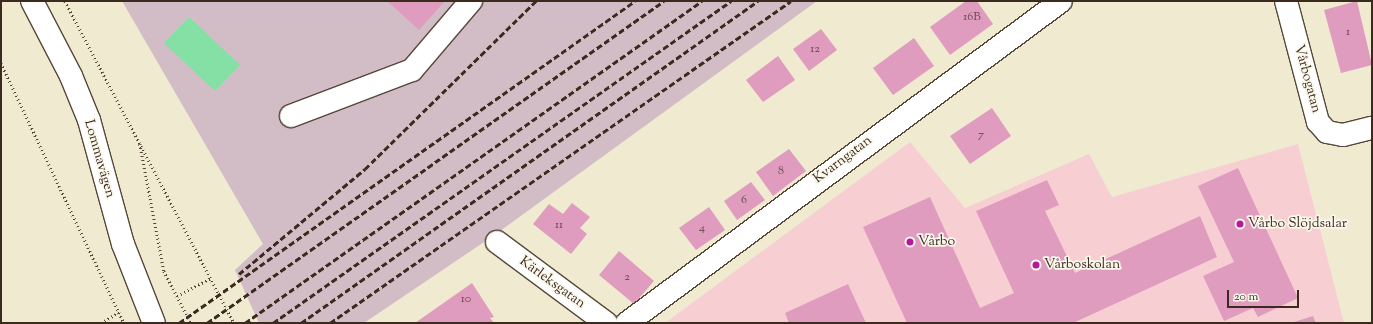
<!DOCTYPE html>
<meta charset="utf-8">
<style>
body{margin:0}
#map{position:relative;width:1373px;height:324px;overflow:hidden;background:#f0ead1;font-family:"Sorts Mill Goudy",serif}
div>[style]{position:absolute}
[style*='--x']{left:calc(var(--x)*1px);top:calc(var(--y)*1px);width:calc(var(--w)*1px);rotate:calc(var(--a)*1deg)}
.built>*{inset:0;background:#f7cfd3}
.industrial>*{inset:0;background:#d2bdc7}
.green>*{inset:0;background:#85e0a6}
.building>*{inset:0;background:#df9cbe}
.path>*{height:2.5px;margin-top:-1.25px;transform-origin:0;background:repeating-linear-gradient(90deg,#564739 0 1px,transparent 0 4px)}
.roads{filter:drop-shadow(1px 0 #564739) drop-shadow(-1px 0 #564739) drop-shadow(0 1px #564739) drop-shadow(0 -1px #564739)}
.minor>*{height:22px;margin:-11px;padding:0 11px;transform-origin:11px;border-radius:11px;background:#fff}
.rail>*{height:3px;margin-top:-1.5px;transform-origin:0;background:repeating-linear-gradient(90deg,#3b2a1e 0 6px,transparent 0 9px)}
.dots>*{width:11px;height:11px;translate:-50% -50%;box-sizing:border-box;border:2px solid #fbf7ec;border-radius:50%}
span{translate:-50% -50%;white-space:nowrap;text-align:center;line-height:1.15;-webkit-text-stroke:3.5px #fbf7ec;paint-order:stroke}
.number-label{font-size:12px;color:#644646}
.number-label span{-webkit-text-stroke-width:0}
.street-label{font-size:14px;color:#3b2a1e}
.poi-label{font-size:14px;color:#3b2a1e}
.left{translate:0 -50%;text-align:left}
.frame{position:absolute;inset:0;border:2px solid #3b2a1e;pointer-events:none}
.scale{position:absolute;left:1227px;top:290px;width:72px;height:18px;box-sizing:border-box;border:2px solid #3b2a1e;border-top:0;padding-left:5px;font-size:12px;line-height:14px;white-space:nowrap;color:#3b2a1e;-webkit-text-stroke:3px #fbf7ec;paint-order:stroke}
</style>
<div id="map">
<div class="built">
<div style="clip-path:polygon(910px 142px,965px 208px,1089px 154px,1112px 197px,1298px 144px,1344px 323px,665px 323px)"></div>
</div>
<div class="industrial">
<div style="clip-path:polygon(122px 1px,817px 1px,496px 234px,364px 323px,259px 323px,235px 270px,263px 244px)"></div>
</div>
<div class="green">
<div style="clip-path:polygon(189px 17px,240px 65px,215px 91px,164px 43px)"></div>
</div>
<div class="building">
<div style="clip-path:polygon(387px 1px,445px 1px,419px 30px)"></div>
<div style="clip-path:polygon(966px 1px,977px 1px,993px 24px,950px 55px,930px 27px)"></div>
<div style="clip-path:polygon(1357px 1px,1372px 65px,1341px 73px,1324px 10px)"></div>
<div style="clip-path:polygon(821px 29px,837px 50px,809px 71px,793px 49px)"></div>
<div style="clip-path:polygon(914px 38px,934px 66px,893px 95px,873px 68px)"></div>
<div style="clip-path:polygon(778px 56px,795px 80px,763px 102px,746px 80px)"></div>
<div style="clip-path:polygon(992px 108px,1011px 136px,970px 164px,950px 136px)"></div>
<div style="clip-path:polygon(789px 149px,806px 171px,773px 196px,756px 172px)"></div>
<div style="clip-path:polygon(1238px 168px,1298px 298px,1258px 317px,1253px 308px,1224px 321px,1203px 276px,1234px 262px,1198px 186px)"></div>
<div style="clip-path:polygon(1047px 180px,1059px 205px,1045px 211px,1075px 273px,1200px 216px,1217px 257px,1073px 323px,907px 323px,863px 227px,930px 197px,980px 308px,1014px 293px,976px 211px)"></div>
<div style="clip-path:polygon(751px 182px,765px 200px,737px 220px,724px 201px)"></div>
<div style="clip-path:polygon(572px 203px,590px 217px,580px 228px,587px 234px,571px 254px,533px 224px,549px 204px,563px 214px)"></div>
<div style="clip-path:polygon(709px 207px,725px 230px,696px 250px,679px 228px)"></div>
<div style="clip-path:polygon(619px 251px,654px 281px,634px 304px,599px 275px)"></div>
<div style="clip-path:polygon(472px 283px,494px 317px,490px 318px,494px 323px,415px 323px)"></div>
<div style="clip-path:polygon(848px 284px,866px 323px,789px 323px,785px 313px)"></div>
<div style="clip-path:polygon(1313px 316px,1316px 323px,1291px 323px)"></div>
</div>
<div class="path">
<div style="--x:65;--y:1;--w:364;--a:62.3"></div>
<div style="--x:1;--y:63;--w:288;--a:64.7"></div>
<div style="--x:140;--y:144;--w:129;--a:79.3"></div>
<div style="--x:164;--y:271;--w:59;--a:62.6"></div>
<div style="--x:177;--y:296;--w:38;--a:-28"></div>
<div style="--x:101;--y:323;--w:21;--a:-31"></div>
</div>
<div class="roads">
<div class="minor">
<div style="--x:32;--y:1;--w:85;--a:62.5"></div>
<div style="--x:71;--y:76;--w:48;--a:67.8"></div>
<div style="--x:89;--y:120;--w:129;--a:74.7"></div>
<div style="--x:123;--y:244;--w:85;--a:68.6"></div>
<div style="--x:1286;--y:1;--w:125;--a:75.2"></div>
<div style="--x:1318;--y:122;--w:13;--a:48"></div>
<div style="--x:1327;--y:132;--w:16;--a:11"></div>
<div style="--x:1343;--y:135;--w:30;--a:-14"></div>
<div style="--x:291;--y:116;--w:129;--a:-20.8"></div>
<div style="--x:412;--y:70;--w:91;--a:-49.5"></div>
<div style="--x:497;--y:242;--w:136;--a:36.6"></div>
<div style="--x:627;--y:323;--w:540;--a:-36.57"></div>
</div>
</div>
<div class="rail">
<div style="--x:239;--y:274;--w:164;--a:-39.8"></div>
<div style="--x:365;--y:169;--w:240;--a:-44.5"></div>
<div style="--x:179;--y:323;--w:558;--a:-35.23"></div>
<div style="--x:207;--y:323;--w:559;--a:-35.17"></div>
<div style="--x:245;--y:323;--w:559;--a:-35.17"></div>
<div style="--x:273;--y:323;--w:560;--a:-35.11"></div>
<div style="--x:301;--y:323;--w:559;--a:-35.17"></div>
<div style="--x:330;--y:323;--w:562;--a:-34.93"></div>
</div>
<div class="dots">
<div style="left:1240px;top:224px;background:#b5179e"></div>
<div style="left:910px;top:242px;background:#b5179e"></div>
<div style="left:1036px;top:265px;background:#b5179e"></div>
</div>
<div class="number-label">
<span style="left:972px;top:18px">16B</span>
<span style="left:1348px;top:33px">1</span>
<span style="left:815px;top:50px">12</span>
<span style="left:981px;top:136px">7</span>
<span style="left:781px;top:172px">8</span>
<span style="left:744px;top:201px">6</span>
<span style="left:559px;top:226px">11</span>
<span style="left:702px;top:229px">4</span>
<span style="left:627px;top:278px">2</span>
<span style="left:466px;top:300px">10</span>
</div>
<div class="street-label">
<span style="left:1307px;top:79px;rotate:75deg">Vårbogatan</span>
<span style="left:99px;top:159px;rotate:74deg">Lommavägen</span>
<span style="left:843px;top:160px;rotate:-37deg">Kvarngatan</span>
<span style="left:552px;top:283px;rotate:36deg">Kärleksgatan</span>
</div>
<div class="poi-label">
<span class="left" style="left:1248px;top:224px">Vårbo Slöjdsalar</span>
<span class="left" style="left:918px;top:242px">Vårbo</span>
<span class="left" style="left:1044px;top:265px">Vårboskolan</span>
</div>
<div class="frame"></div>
<div class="scale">20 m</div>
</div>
